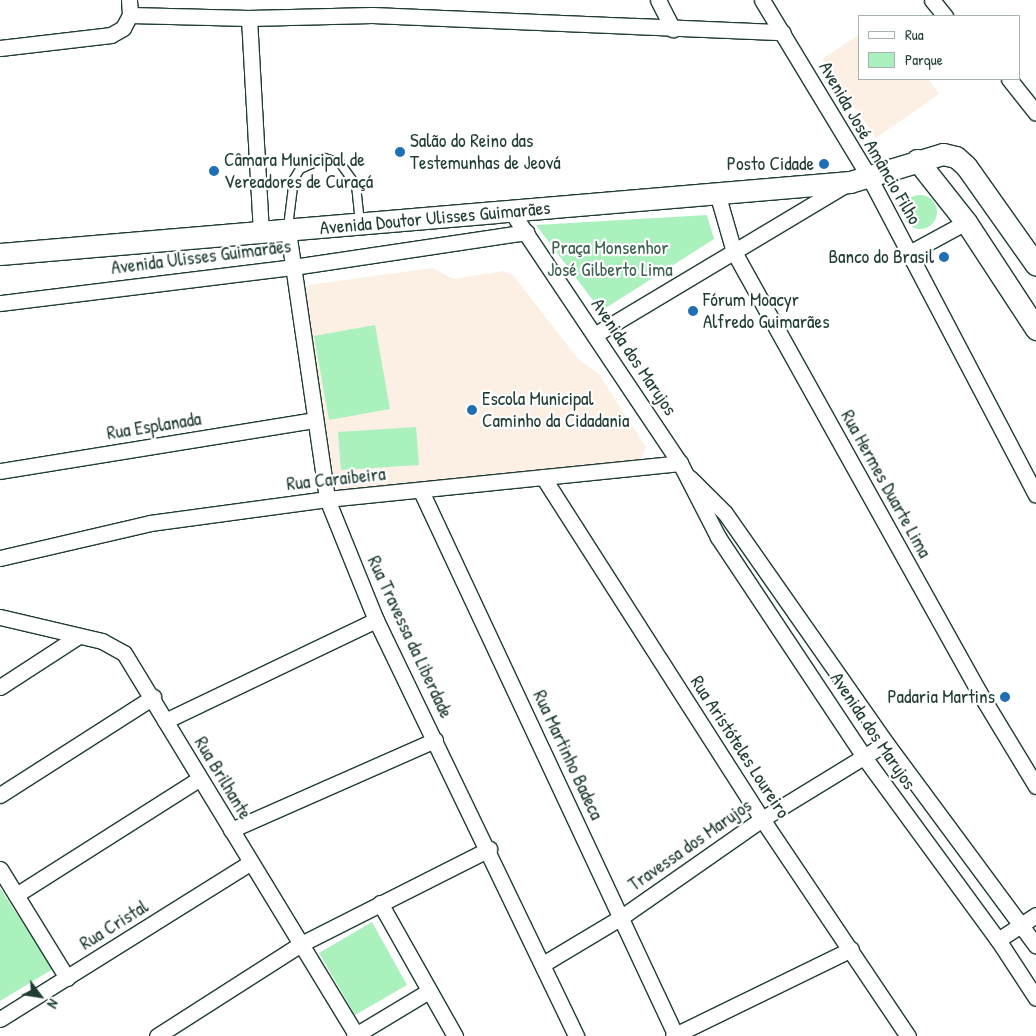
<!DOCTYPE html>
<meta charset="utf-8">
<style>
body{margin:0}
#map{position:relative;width:1036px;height:1036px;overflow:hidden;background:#fff;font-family:"Patrick Hand",sans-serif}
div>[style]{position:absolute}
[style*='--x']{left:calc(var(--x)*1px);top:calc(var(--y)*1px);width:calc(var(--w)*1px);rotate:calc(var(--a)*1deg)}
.built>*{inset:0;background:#fcefe3}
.green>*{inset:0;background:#aaf1be}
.round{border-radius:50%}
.roads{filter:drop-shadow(1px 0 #1f3d34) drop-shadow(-1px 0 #1f3d34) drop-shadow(0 1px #1f3d34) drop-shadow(0 -1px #1f3d34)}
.lane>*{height:8px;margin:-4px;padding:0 4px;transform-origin:4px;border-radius:4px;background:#fff}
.street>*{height:15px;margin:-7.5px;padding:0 7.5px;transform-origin:7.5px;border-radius:7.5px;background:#fff}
.secondary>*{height:21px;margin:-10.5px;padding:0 10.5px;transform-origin:10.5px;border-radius:10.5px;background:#fff}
.dots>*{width:14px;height:14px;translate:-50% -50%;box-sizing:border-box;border:2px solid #fff;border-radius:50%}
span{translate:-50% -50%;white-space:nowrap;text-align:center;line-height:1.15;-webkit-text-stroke:4.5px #fff;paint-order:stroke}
.poi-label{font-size:19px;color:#1f3d34}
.left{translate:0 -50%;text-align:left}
.right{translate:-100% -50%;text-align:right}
.street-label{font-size:19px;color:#1f3d34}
.park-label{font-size:19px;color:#3b6150}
.legend{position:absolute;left:858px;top:15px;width:162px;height:65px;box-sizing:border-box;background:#fff;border:1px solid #a5b1ae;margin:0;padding:6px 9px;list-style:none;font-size:15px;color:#1f3d34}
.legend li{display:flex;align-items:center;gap:10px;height:25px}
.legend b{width:25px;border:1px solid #a5b1ae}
.north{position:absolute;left:15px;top:971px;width:50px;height:50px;-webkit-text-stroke:4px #fff;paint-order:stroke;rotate:121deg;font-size:14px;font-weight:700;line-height:20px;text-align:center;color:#1f3d34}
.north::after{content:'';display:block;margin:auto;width:18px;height:22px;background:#1f3d34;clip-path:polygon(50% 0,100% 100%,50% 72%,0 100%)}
</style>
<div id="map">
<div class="built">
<div style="clip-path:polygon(860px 34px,860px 79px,928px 79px,939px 94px,876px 138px,822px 59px)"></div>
<div style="clip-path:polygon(432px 268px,454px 279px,503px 271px,514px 276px,578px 359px,598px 373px,646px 447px,641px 459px,343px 491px,335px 484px,303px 295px,309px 285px)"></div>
</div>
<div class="green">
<div class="round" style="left:903px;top:195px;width:34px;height:34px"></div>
<div style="clip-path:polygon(707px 215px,714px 239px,601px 311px,536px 225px)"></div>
<div style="clip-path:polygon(375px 325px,390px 409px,329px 420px,314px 336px)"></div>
<div style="clip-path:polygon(416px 427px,419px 465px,341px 470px,338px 432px)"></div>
<div style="clip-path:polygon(0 888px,53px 969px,0 1001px)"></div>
<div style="clip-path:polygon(372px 922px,407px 985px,355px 1015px,319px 953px)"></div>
</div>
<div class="roads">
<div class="lane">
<div style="--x:288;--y:227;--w:48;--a:-82.9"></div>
<div style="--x:294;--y:179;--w:12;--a:-59"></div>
<div style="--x:300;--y:169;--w:27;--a:-24"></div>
<div style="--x:325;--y:158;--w:16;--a:18"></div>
<div style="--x:340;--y:163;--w:27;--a:54"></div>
<div style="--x:356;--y:185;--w:37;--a:84"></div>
</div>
<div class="street">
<div style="--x:129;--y:0;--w:15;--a:86"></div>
<div style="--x:658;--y:0;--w:33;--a:63"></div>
<div style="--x:762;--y:0;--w:205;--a:58.8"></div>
<div style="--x:868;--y:175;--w:361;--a:62.3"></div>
<div style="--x:932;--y:0;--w:21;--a:51"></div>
<div style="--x:249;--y:18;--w:215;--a:86.8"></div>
<div style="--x:0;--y:48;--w:112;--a:-6.7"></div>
<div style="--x:111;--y:35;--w:14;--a:-30"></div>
<div style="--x:123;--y:28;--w:15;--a:-62"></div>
<div style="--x:130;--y:15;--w:119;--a:1.4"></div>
<div style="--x:249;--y:18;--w:123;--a:-1.4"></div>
<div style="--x:372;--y:15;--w:411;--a:2.4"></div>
<div style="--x:1009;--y:79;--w:43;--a:51.5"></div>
<div style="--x:717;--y:193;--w:61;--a:73.9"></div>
<div style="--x:734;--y:252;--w:504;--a:60.89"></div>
<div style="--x:979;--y:692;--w:110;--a:58.8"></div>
<div style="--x:511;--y:211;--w:303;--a:56.2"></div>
<div style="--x:680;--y:463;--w:83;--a:62.8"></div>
<div style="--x:718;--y:537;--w:264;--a:56.4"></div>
<div style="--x:864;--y:757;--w:227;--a:53.8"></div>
<div style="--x:998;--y:940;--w:69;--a:56.8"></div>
<div style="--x:288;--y:231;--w:271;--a:81.7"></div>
<div style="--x:327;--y:499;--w:131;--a:68"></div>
<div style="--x:376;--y:620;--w:462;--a:64.3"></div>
<div style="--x:909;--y:253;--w:65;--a:-28.5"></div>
<div style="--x:0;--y:303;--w:295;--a:-7"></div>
<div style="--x:293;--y:267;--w:236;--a:-8.5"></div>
<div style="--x:596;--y:334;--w:290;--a:-30.9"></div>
<div style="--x:0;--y:471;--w:318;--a:-9.2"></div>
<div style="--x:543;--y:477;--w:406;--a:57.4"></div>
<div style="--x:762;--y:819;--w:262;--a:56.1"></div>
<div style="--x:690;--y:478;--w:49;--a:45"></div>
<div style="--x:725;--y:513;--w:281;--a:55"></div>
<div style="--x:886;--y:743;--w:252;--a:53.5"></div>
<div style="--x:421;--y:491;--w:602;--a:64.93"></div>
<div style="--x:0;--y:558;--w:154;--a:-13.1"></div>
<div style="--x:150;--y:523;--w:179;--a:-7.7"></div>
<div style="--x:327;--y:499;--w:355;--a:-5.8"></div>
<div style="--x:0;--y:617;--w:105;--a:13.2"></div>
<div style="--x:102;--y:641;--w:25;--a:29"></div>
<div style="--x:124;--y:653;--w:447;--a:58.7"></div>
<div style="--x:0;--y:687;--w:92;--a:-33"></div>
<div style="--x:165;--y:721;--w:234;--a:-25.6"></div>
<div style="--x:0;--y:795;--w:182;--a:-32.6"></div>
<div style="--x:231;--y:830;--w:223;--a:-23.8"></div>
<div style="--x:0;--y:869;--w:128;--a:58.4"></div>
<div style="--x:16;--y:895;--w:217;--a:-32.4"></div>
<div style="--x:380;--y:903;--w:153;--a:60.6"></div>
<div style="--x:998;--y:940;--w:45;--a:-33.3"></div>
<div style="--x:543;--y:964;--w:90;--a:-30.9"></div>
<div style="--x:620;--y:918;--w:173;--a:-34.9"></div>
<div style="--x:762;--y:819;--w:145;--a:-31.5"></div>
<div style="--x:0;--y:1019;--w:295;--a:-32"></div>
<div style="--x:157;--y:1036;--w:171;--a:-32.6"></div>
<div style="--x:301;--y:944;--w:211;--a:-26.8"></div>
<div style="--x:354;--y:1036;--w:87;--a:-31"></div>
<div style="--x:673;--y:1036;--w:198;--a:-26"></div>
</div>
<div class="secondary">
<div style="--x:917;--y:160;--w:79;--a:51.7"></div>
<div style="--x:966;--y:222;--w:128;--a:56.8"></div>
<div style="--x:0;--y:254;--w:853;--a:-4.84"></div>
<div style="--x:850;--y:182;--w:97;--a:-16.8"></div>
<div style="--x:943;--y:154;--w:13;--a:13"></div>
<div style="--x:956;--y:157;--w:13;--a:42"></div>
<div style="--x:966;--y:166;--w:121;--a:54.7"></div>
</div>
</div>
<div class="dots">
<div style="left:400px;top:152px;background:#1f6fb2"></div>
<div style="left:824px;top:164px;background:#1f6fb2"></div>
<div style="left:214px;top:171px;background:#1f6fb2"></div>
<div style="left:944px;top:257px;background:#1f6fb2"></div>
<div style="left:693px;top:311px;background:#1f6fb2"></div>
<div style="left:472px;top:410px;background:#1f6fb2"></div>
<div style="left:1005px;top:697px;background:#1f6fb2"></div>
</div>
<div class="poi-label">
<span class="left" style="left:410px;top:152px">Salão do Reino das<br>Testemunhas de Jeová</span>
<span class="left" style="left:224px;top:171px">Câmara Municipal de<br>Vereadores de Curaçá</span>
<span class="right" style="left:814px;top:164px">Posto Cidade</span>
<span class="right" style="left:934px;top:257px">Banco do Brasil</span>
<span class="left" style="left:703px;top:311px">Fórum Moacyr<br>Alfredo Guimarães</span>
<span class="left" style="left:482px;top:410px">Escola Municipal<br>Caminho da Cidadania</span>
<span class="right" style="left:995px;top:697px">Padaria Martins</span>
</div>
<div class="street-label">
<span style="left:870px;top:143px;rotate:60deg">Avenida José Amâncio Filho</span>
<span style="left:435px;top:218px;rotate:-5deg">Avenida Doutor Ulisses Guimarães</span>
<span style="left:201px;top:257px;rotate:-7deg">Avenida Ulisses Guimarães</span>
<span style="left:634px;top:357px;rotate:56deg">Avenida dos Marujos</span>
<span style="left:154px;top:426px;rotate:-9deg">Rua Esplanada</span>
<span style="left:336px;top:479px;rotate:-6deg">Rua Caraibeira</span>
<span style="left:886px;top:484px;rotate:61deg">Rua Hermes Duarte Lima</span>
<span style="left:410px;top:637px;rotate:65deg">Rua Travessa da Liberdade</span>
<span style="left:873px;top:731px;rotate:56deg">Avenida dos Marujos</span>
<span style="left:740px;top:747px;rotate:57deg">Rua Aristóteles Loureiro</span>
<span style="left:568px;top:755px;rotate:65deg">Rua Martinho Badeca</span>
<span style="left:223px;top:778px;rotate:59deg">Rua Brilhante</span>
<span style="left:690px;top:845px;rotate:-35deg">Travessa dos Marujos</span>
<span style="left:114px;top:925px;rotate:-32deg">Rua Cristal</span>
</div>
<div class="park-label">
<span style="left:610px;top:259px">Praça Monsenhor<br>José Gilberto Lima</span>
</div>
<ul class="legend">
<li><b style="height:6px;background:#fff"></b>Rua</li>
<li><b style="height:14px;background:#aaf1be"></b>Parque</li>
</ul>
<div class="north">N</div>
</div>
